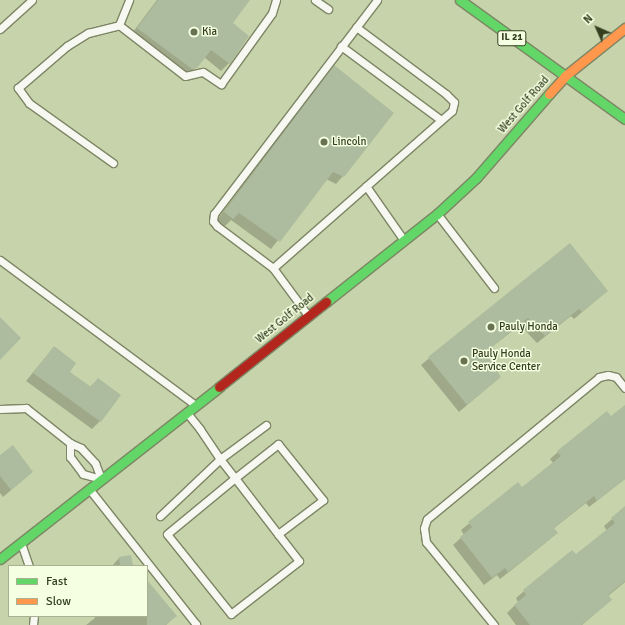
<!DOCTYPE html>
<style>
body{margin:0}
#map{position:relative;width:625px;height:625px;overflow:hidden;background:#c7d3aa;font-family:Signika,sans-serif}
div>[style]{position:absolute}
[style*='--x']{left:calc(var(--x)*1px);top:calc(var(--y)*1px);width:calc(var(--w)*1px);rotate:calc(var(--a)*1deg)}
.shadow>*{inset:0;background:#0003}
.building>*{inset:0;background:#adbc9e}
.roads{filter:drop-shadow(1px 0 #7d8665) drop-shadow(-1px 0 #7d8665) drop-shadow(0 1px #7d8665) drop-shadow(0 -1px #7d8665)}
.lane>*{height:7px;margin:-3.5px;padding:0 3.5px;transform-origin:3.5px;border-radius:3.5px;background:#f7f8f2}
.fast>*{height:9px;margin:-4.5px;padding:0 4.5px;transform-origin:4.5px;border-radius:4.5px;background:#63d668}
.slow>*{height:9px;margin:-4.5px;padding:0 4.5px;transform-origin:4.5px;border-radius:4.5px;background:#ff974d}
.jam>*{height:9px;margin:-4.5px;padding:0 4.5px;transform-origin:4.5px;border-radius:4.5px;background:#b3261e}
.dots>*{width:11px;height:11px;translate:-50% -50%;box-sizing:border-box;border:2px solid #f5ffe1;border-radius:50%}
span{translate:-50% -50%;white-space:nowrap;text-align:center;line-height:1.15;-webkit-text-stroke:3px #f5ffe1;paint-order:stroke}
.shield-label span{padding:1px 3px;background:#f5ffe1;border:1px solid;border-radius:3px;-webkit-text-stroke-width:0}
.shield-label{font-size:10px;color:#353e1f;font-weight:700}
.poi-label{font-size:11px;color:#353e1f}
.left{translate:0 -50%;text-align:left}
.street-label{font-size:11px;color:#353e1f}
.legend{position:absolute;left:8px;top:565px;width:140px;height:52px;box-sizing:border-box;background:#f5ffe1;border:1px solid #a8b293;margin:0;padding:5px 7px;list-style:none;font-size:12px;color:#353e1f}
.legend li{display:flex;align-items:center;gap:8px;height:20px}
.legend b{width:20px;border:1px solid #a8b293}
.north{position:absolute;left:577px;top:8px;width:40px;height:40px;-webkit-text-stroke:3px #f5ffe1;paint-order:stroke;rotate:315deg;font-size:11px;font-weight:700;line-height:16px;text-align:center;color:#353e1f}
.north::after{content:'';display:block;margin:auto;width:14px;height:18px;background:#353e1f;clip-path:polygon(50% 0,100% 100%,50% 72%,0 100%)}
</style>
<div id="map">
<div class="shadow">
<div style="clip-path:polygon(157px 0,241px 0,231px 23px,229px 63px,221px 71px,204px 57px,188px 76px,130px 36px)"></div>
<div style="clip-path:polygon(334px 66px,343px 176px,336px 184px,326px 179px,271px 249px,231px 220px,225px 226px,217px 220px,326px 74px)"></div>
<div style="clip-path:polygon(570px 244px,607px 291px,574px 319px,571px 316px,537px 343px,520px 325px,484px 353px,500px 377px,459px 412px,421px 365px)"></div>
<div style="clip-path:polygon(54px 347px,68px 372px,89px 388px,98px 379px,100px 421px,92px 429px,26px 381px)"></div>
<div style="clip-path:polygon(625px 410px,625px 479px,589px 507px,586px 503px,553px 529px,556px 533px,549px 540px,500px 579px,497px 575px,484px 585px,453px 545px,464px 535px,461px 530px,518px 484px,522px 488px,553px 463px,550px 459px,558px 452px,610px 417px)"></div>
<div style="clip-path:polygon(0 457px,32px 472px,3px 497px,0 493px)"></div>
<div style="clip-path:polygon(625px 508px,625px 582px,608px 596px,611px 600px,582px 625px,516px 625px,507px 613px,518px 602px,516px 598px,572px 551px,576px 556px,607px 531px,604px 526px)"></div>
<div style="clip-path:polygon(120px 557px,131px 563px,134px 566px,112px 566px)"></div>
<div style="clip-path:polygon(147px 582px,175px 616px,166px 625px,86px 625px,95px 618px,94px 616px,147px 616px)"></div>
</div>
<div class="building">
<div style="clip-path:polygon(158px 0,250px 0,233px 23px,249px 36px,230px 64px,211px 50px,197px 68px,192px 69px,137px 28px)"></div>
<div style="clip-path:polygon(334px 65px,394px 113px,344px 177px,333px 172px,280px 242px,239px 213px,233px 219px,224px 212px)"></div>
<div style="clip-path:polygon(570px 243px,608px 291px,582px 312px,579px 309px,545px 336px,528px 318px,485px 352px,501px 377px,467px 405px,428px 357px)"></div>
<div style="clip-path:polygon(0 317px,21px 338px,0 360px)"></div>
<div style="clip-path:polygon(54px 346px,76px 363px,70px 372px,91px 387px,98px 378px,121px 395px,101px 422px,33px 373px)"></div>
<div style="clip-path:polygon(625px 405px,625px 479px,597px 501px,594px 496px,554px 528px,558px 533px,508px 572px,505px 568px,492px 578px,460px 537px,472px 527px,468px 522px,518px 482px,522px 487px,561px 456px,557px 451px,607px 411px,611px 416px)"></div>
<div style="clip-path:polygon(13px 445px,33px 472px,11px 490px,0 476px,0 455px)"></div>
<div style="clip-path:polygon(625px 506px,625px 581px,608px 595px,612px 600px,581px 625px,530px 625px,514px 605px,526px 595px,523px 590px,572px 550px,576px 554px,615px 523px,611px 518px)"></div>
<div style="clip-path:polygon(131px 555px,133px 566px,120px 566px,119px 557px)"></div>
<div style="clip-path:polygon(147px 580px,177px 616px,165px 625px,147px 625px)"></div>
</div>
<div class="roads">
<div class="lane">
<div style="--x:315;--y:0;--w:16;--a:35"></div>
<div style="--x:119;--y:25;--w:27;--a:-68"></div>
<div style="--x:0;--y:29;--w:43;--a:-42.2"></div>
<div style="--x:341;--y:46;--w:124;--a:36.5"></div>
<div style="--x:113;--y:163;--w:103;--a:-144.5"></div>
<div style="--x:29;--y:103;--w:19;--a:-126"></div>
<div style="--x:18;--y:88;--w:65;--a:-40.6"></div>
<div style="--x:67;--y:46;--w:25;--a:-32"></div>
<div style="--x:88;--y:33;--w:32;--a:-14"></div>
<div style="--x:119;--y:25;--w:83;--a:37.7"></div>
<div style="--x:185;--y:76;--w:18;--a:-13"></div>
<div style="--x:203;--y:72;--w:22;--a:34"></div>
<div style="--x:221;--y:84;--w:87;--a:-54.3"></div>
<div style="--x:272;--y:13;--w:14;--a:-73"></div>
<div style="--x:366;--y:186;--w:65;--a:55.1"></div>
<div style="--x:438;--y:215;--w:92;--a:52.5"></div>
<div style="--x:0;--y:260;--w:242;--a:36.6"></div>
<div style="--x:273;--y:268;--w:238;--a:-41.3"></div>
<div style="--x:452;--y:111;--w:9;--a:-77"></div>
<div style="--x:454;--y:102;--w:11;--a:-135"></div>
<div style="--x:446;--y:94;--w:112;--a:-143.3"></div>
<div style="--x:307;--y:314;--w:57;--a:-126.5"></div>
<div style="--x:273;--y:268;--w:70;--a:-143.1"></div>
<div style="--x:217;--y:226;--w:6;--a:-129"></div>
<div style="--x:213;--y:221;--w:7;--a:-82"></div>
<div style="--x:214;--y:214;--w:269;--a:-52.7"></div>
<div style="--x:0;--y:409;--w:26;--a:-2"></div>
<div style="--x:26;--y:408;--w:56;--a:38.5"></div>
<div style="--x:266;--y:425;--w:57;--a:143.5"></div>
<div style="--x:220;--y:459;--w:24;--a:52"></div>
<div style="--x:235;--y:478;--w:71;--a:52.5"></div>
<div style="--x:278;--y:534;--w:34;--a:52"></div>
<div style="--x:299;--y:561;--w:86;--a:142.1"></div>
<div style="--x:231;--y:614;--w:102;--a:-128.7"></div>
<div style="--x:167;--y:534;--w:88;--a:-39.5"></div>
<div style="--x:235;--y:478;--w:55;--a:-38.3"></div>
<div style="--x:278;--y:444;--w:72;--a:51.2"></div>
<div style="--x:323;--y:500;--w:56;--a:142.9"></div>
<div style="--x:70;--y:443;--w:12;--a:24"></div>
<div style="--x:81;--y:448;--w:21;--a:47"></div>
<div style="--x:95;--y:463;--w:17;--a:69"></div>
<div style="--x:101;--y:479;--w:19;--a:-164"></div>
<div style="--x:83;--y:474;--w:21;--a:-127"></div>
<div style="--x:70;--y:457;--w:14;--a:-90"></div>
<div style="--x:90;--y:490;--w:171;--a:51.7"></div>
<div style="--x:196;--y:624;--w:1;--a:135"></div>
<div style="--x:160;--y:516;--w:83;--a:-43.5"></div>
<div style="--x:220;--y:459;--w:36;--a:-124"></div>
<div style="--x:200;--y:429;--w:19;--a:-129"></div>
<div style="--x:22;--y:546;--w:21;--a:71"></div>
<div style="--x:33;--y:625;--w:9;--a:-84"></div>
<div style="--x:494;--y:625;--w:107;--a:-129.3"></div>
<div style="--x:426;--y:542;--w:14;--a:-98"></div>
<div style="--x:424;--y:528;--w:9;--a:-72"></div>
<div style="--x:427;--y:519;--w:223;--a:-39.5"></div>
<div style="--x:599;--y:377;--w:9;--a:-13"></div>
<div style="--x:608;--y:375;--w:8;--a:14"></div>
<div style="--x:616;--y:377;--w:14;--a:51"></div>
</div>
<div class="fast">
<div style="--x:460;--y:0;--w:203;--a:35.8"></div>
<div style="--x:326;--y:302;--w:142;--a:-38.4"></div>
<div style="--x:437;--y:214;--w:53;--a:-42.7"></div>
<div style="--x:476;--y:178;--w:111;--a:-49"></div>
<div style="--x:0;--y:559;--w:278;--a:-38.1"></div>
</div>
<div class="slow">
<div style="--x:549;--y:94;--w:24;--a:-48"></div>
<div style="--x:565;--y:76;--w:77;--a:-38.7"></div>
</div>
<div class="jam">
<div style="--x:219;--y:387;--w:137;--a:-38.5"></div>
</div>
</div>
<div class="dots">
<div style="left:194px;top:32px;background:#687250"></div>
<div style="left:324px;top:142px;background:#687250"></div>
<div style="left:491px;top:327px;background:#687250"></div>
<div style="left:464px;top:361px;background:#687250"></div>
</div>
<div class="shield-label">
<span style="left:512px;top:38px">IL 21</span>
</div>
<div class="poi-label">
<span class="left" style="left:202px;top:32px">Kia</span>
<span class="left" style="left:332px;top:142px">Lincoln</span>
<span class="left" style="left:499px;top:327px">Pauly Honda</span>
<span class="left" style="left:472px;top:361px">Pauly Honda<br>Service Center</span>
</div>
<div class="street-label">
<span style="left:524px;top:105px;rotate:-49deg">West Golf Road</span>
<span style="left:285px;top:319px;rotate:-39deg">West Golf Road</span>
</div>
<ul class="legend">
<li><b style="height:5px;background:#63d668"></b>Fast</li>
<li><b style="height:5px;background:#ff974d"></b>Slow</li>
</ul>
<div class="north">N</div>
</div>
